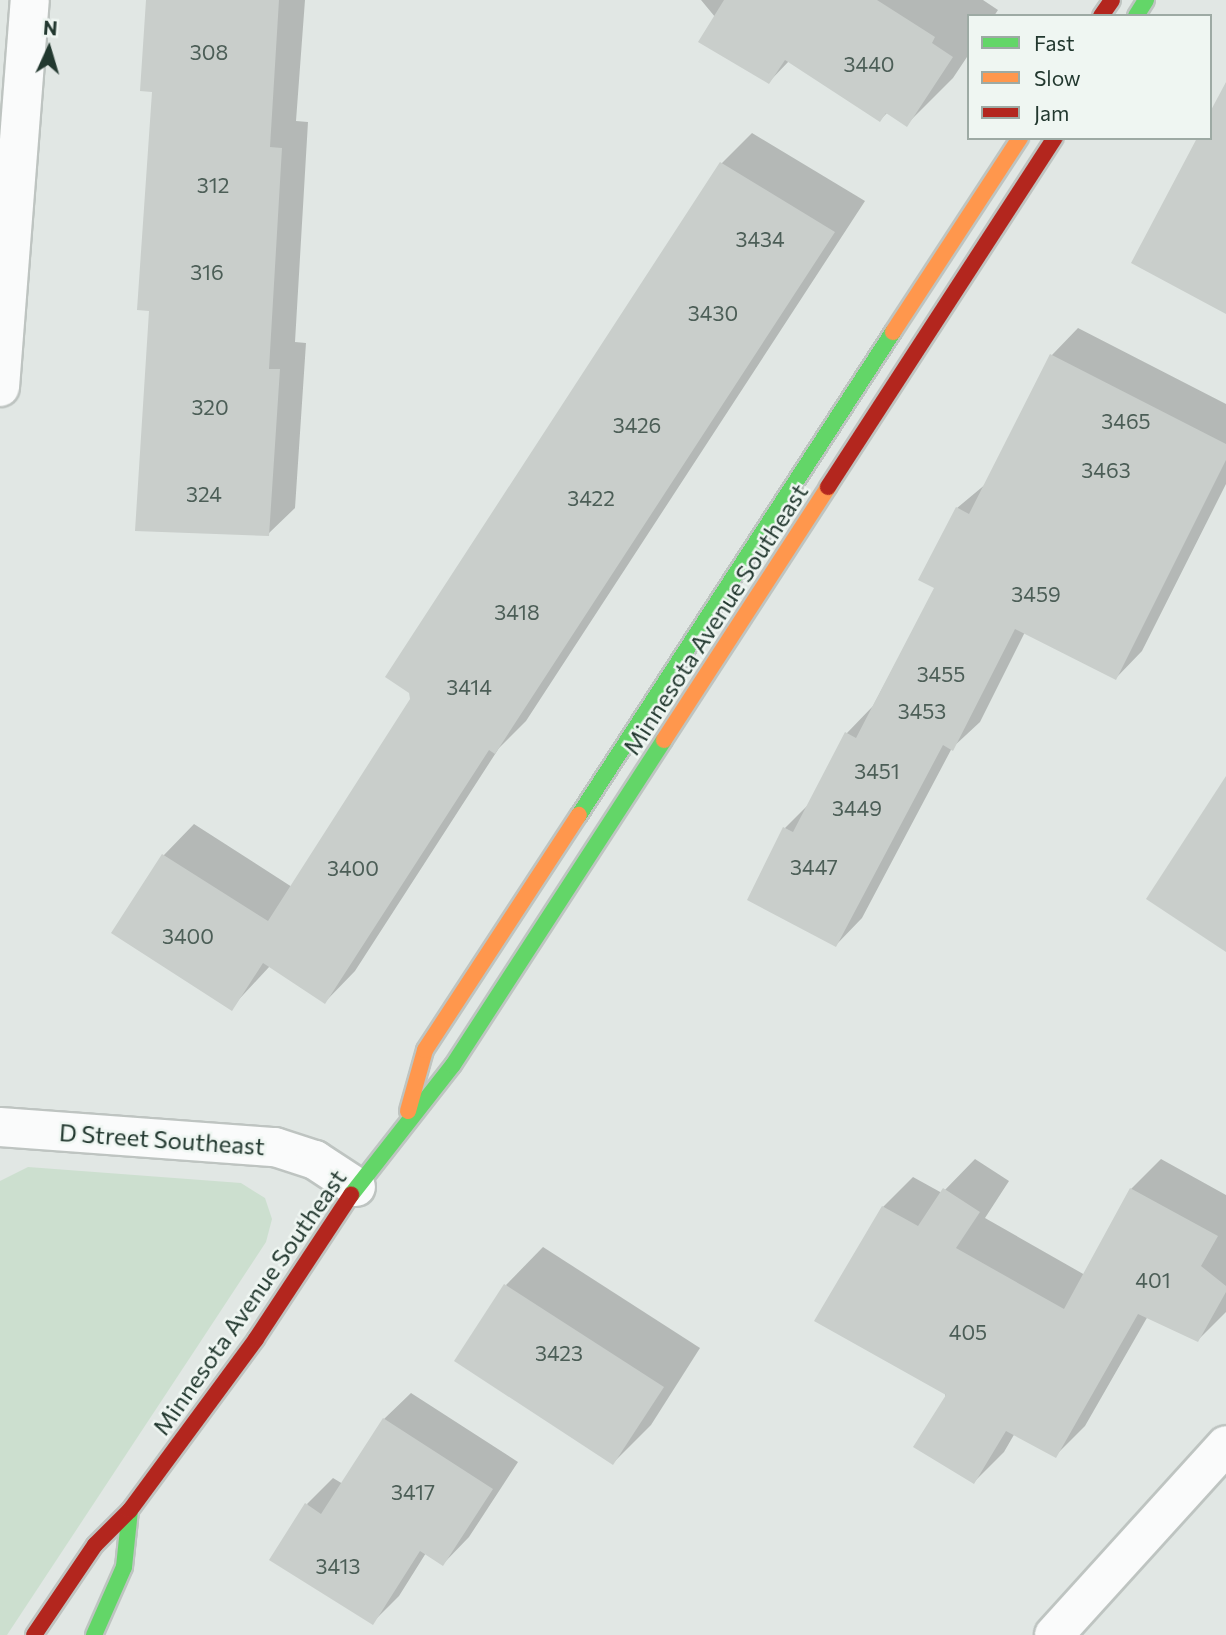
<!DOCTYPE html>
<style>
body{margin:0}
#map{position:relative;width:1226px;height:1635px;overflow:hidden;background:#e1e7e4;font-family:Commissioner,sans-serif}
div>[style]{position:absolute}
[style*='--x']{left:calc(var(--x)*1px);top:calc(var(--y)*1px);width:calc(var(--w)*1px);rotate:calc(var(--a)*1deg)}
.green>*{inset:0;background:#ccdfcf}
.shadow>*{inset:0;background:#0003}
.building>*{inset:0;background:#c9cecb}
.roads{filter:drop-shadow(2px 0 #bec4c1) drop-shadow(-2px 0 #bec4c1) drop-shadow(0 2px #bec4c1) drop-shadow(0 -2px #bec4c1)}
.street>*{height:38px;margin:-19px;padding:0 19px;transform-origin:19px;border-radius:19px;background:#fafbfb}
.fast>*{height:16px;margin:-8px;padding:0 8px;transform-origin:8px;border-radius:8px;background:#63d668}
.slow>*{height:16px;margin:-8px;padding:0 8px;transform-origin:8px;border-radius:8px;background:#ff974d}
.jam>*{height:16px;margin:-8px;padding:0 8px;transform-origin:8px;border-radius:8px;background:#b3261e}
span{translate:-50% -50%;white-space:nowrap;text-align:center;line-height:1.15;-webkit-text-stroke:5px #eff6f2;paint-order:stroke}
.number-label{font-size:21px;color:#4c5e57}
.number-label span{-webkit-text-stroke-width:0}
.street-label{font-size:24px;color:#22382f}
.legend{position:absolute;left:967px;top:14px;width:245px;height:126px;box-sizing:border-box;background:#eff6f2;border:2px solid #9daaa4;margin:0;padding:9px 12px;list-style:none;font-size:21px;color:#22382f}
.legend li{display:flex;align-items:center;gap:14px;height:35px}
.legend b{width:35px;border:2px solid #9daaa4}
.north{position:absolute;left:14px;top:14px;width:70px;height:70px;-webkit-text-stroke:5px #eff6f2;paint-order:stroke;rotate:4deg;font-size:19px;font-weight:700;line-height:28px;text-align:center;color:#22382f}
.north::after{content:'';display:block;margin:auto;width:24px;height:32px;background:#22382f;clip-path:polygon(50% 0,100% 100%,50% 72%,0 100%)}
</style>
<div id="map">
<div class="green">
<div style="clip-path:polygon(28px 1167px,241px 1183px,265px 1198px,272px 1219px,266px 1242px,195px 1350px,7px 1635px,0 1635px,0 1181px)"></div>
</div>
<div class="shadow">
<div style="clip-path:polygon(149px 0,305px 0,296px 121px,308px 122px,295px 342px,306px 343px,295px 508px,268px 534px,150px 309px,154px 90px)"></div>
<div style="clip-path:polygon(701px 0,983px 0,998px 10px,994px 16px,969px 16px,969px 54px,953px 78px,907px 124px,888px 112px,880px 120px,789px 61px,769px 82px)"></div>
<div style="clip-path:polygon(752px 133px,865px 201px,526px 721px,499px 748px,355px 971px,325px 1002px,270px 966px,231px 1008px,114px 932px,164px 855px,194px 824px,292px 887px,412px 699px,410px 692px,722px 163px)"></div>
<div style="clip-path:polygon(1078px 328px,1226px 404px,1226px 484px,1142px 651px,1116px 678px,1025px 632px,980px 722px,952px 748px,862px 918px,836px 945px,785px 828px,809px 804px,847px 733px,873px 706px,936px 587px,957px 508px,987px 483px,1052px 355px)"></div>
<div style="clip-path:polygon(975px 1159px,1009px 1181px,985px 1218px,1085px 1275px,1131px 1189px,1161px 1159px,1226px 1195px,1226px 1312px,1198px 1340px,1148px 1316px,1085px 1426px,1055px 1456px,1015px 1433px,1004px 1452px,974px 1482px,883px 1207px,913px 1177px,942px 1193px)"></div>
<div style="clip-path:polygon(543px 1247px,700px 1348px,651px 1425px,613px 1463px,506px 1285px)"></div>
<div style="clip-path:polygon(411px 1393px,518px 1462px,469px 1537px,443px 1564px,426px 1553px,399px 1596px,372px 1623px,307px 1504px,333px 1478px,343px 1484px,384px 1419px)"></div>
</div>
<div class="building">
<div style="clip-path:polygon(146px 0,279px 0,270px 147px,282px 148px,269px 369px,280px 369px,269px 536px,135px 531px,149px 311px,137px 310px,152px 92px,140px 91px)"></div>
<div style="clip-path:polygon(724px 0,877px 0,935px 37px,932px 43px,953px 57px,907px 127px,886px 113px,880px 122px,785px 60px,769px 84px,698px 42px)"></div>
<div style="clip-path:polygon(1226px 82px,1226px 314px,1131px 263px,1197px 138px,1210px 138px,1210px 112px)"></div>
<div style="clip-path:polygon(720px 162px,835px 232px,495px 754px,489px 750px,325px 1004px,263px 963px,232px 1011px,111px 933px,162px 854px,268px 921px,410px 699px,409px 693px,385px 677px)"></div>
<div style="clip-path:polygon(1050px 354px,1226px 444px,1226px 460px,1116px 680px,1015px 629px,953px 751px,943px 745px,836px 947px,747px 900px,783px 827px,793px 832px,845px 732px,856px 738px,934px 588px,918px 580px,956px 507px,969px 514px)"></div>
<div style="clip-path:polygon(1226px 776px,1226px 952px,1146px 899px)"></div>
<div style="clip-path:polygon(943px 1188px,980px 1212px,956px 1248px,1064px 1309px,1130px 1188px,1218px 1236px,1201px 1266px,1226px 1286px,1226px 1292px,1198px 1342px,1138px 1314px,1056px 1458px,1006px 1431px,974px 1484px,913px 1447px,946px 1395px,814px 1321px,882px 1206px,918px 1226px)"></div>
<div style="clip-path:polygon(504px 1284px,664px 1387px,613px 1465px,454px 1361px)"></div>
<div style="clip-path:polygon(383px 1418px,493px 1489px,443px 1566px,420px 1551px,373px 1625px,269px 1560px,305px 1503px,321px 1514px)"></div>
</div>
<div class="roads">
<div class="street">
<div style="--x:0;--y:387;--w:388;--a:-85.6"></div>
<div style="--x:0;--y:1127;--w:276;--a:4.2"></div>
<div style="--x:275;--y:1147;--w:42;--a:18"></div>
<div style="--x:315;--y:1160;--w:49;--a:33.4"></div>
<div style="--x:1054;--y:1635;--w:256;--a:-47.8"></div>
</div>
<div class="fast">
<div style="--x:1136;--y:16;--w:19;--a:-58"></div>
<div style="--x:579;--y:815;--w:576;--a:-56.97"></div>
<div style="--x:351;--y:1195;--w:165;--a:-51.9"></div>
<div style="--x:453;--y:1065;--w:387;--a:-57"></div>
<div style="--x:94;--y:1635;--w:74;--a:-66.2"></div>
<div style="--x:124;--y:1567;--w:57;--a:-84"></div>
</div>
<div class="slow">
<div style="--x:893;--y:332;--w:232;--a:-56.8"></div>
<div style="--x:664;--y:740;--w:302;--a:-57"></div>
<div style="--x:408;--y:1111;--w:63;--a:-74.4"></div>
<div style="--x:425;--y:1050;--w:281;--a:-56.8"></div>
</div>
<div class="jam">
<div style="--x:1101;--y:16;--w:19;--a:-55"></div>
<div style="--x:828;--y:487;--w:416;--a:-57"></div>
<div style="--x:34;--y:1635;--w:109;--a:-55.9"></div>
<div style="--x:95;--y:1545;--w:49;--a:-45"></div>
<div style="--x:130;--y:1510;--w:212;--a:-53.6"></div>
<div style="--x:256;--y:1339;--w:173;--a:-56.6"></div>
</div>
</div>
<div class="number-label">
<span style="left:209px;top:52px">308</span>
<span style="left:869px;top:64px">3440</span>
<span style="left:213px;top:185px">312</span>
<span style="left:760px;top:239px">3434</span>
<span style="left:207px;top:272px">316</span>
<span style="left:713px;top:313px">3430</span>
<span style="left:210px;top:407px">320</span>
<span style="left:1126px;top:421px">3465</span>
<span style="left:637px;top:425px">3426</span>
<span style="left:1106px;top:470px">3463</span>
<span style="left:204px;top:494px">324</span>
<span style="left:591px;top:498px">3422</span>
<span style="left:1036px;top:594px">3459</span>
<span style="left:517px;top:612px">3418</span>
<span style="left:941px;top:674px">3455</span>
<span style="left:469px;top:687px">3414</span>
<span style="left:922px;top:711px">3453</span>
<span style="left:877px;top:771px">3451</span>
<span style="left:857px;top:808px">3449</span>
<span style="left:814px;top:867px">3447</span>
<span style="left:353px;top:868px">3400</span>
<span style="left:188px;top:936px">3400</span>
<span style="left:1153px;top:1280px">401</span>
<span style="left:968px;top:1332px">405</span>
<span style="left:559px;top:1353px">3423</span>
<span style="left:413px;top:1492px">3417</span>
<span style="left:338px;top:1566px">3413</span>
</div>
<div class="street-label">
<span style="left:715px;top:619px;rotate:-57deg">Minnesota Avenue Southeast</span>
<span style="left:162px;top:1139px;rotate:4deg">D Street Southeast</span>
<span style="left:249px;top:1302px;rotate:-55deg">Minnesota Avenue Southeast</span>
</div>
<ul class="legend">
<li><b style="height:9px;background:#63d668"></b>Fast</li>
<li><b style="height:9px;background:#ff974d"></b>Slow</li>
<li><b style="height:9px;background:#b3261e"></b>Jam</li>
</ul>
<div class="north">N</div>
</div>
